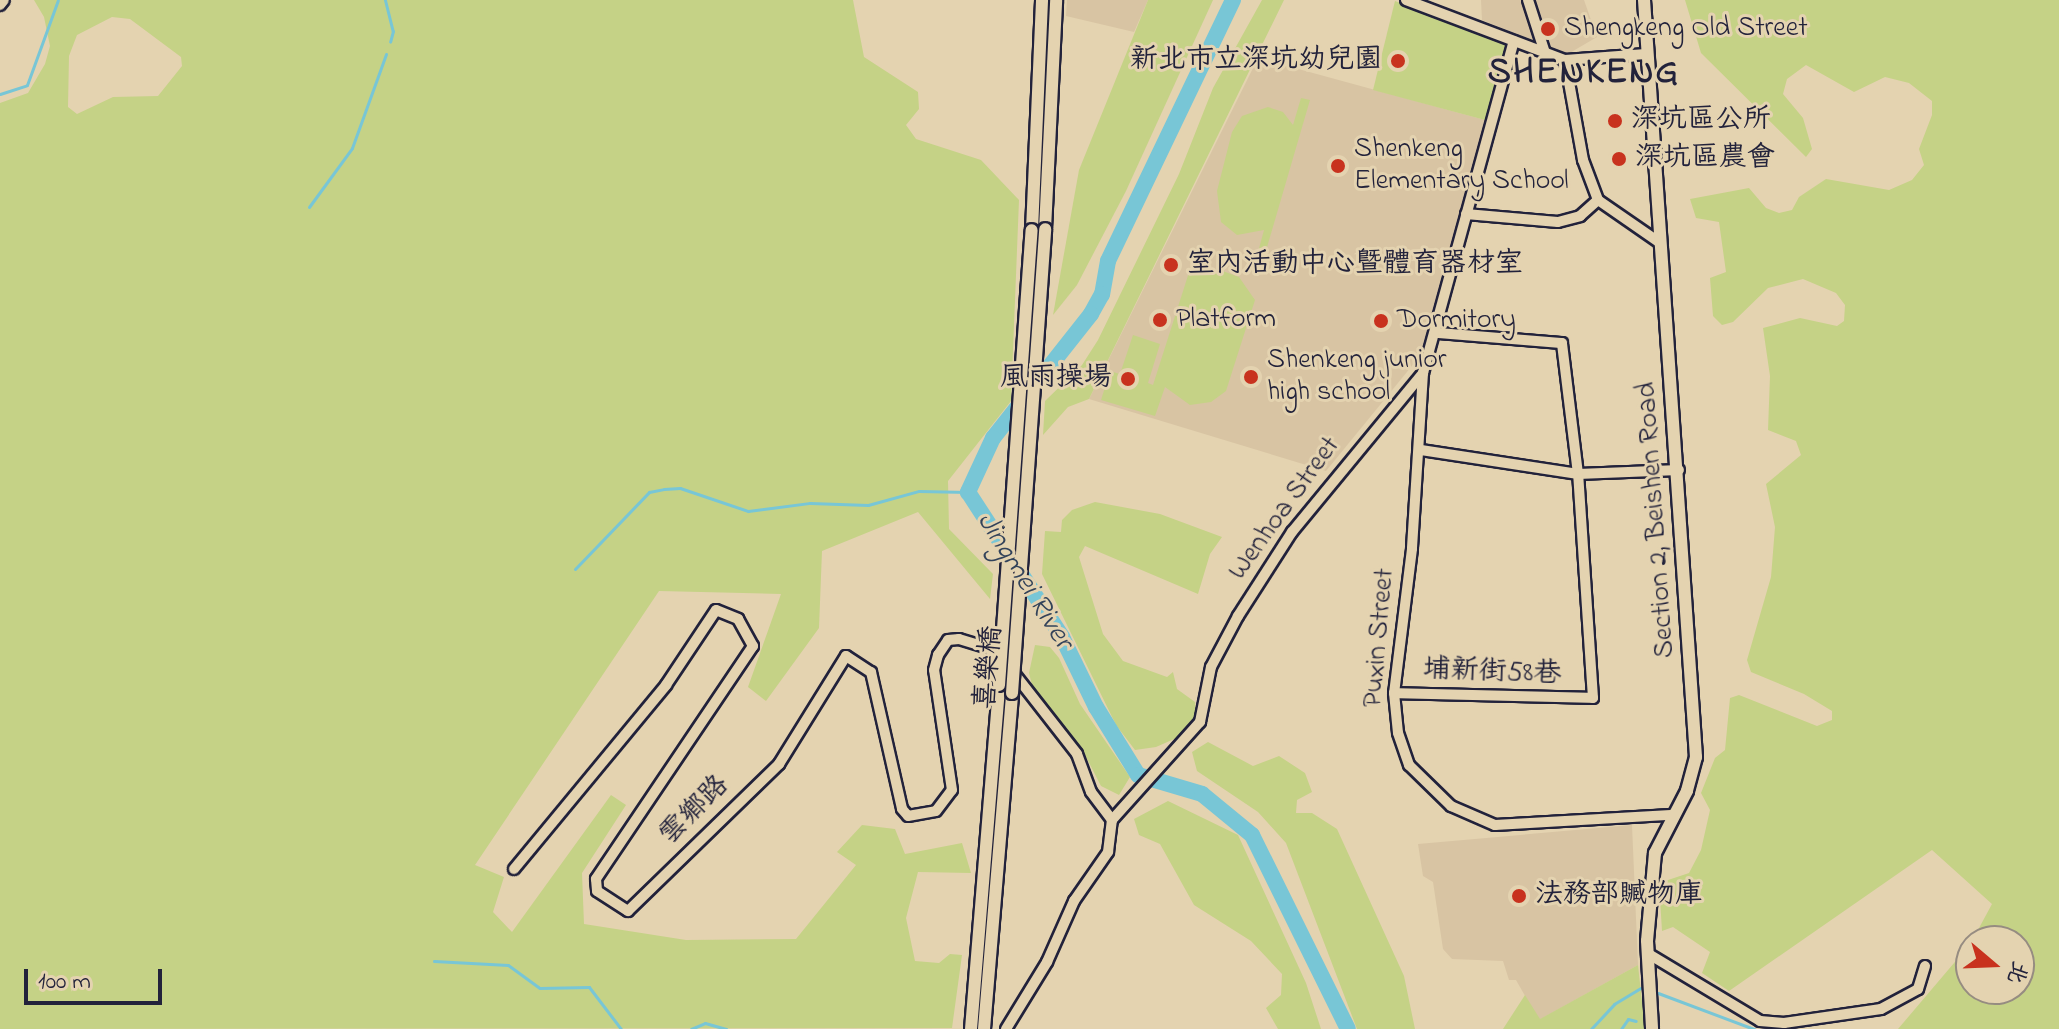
<!DOCTYPE html>
<meta charset="utf-8">
<style>
body{margin:0}
#map{position:relative;width:2059px;height:1029px;overflow:hidden;background:#e4d3b0;font-family:"Indie Flower","LXGW WenKai TC",sans-serif}
div>[style]{position:absolute}
[style*='--x']{left:calc(var(--x)*1px);top:calc(var(--y)*1px);width:calc(var(--w)*1px);rotate:calc(var(--a)*1deg)}
.built>*{inset:0;background:#d8c4a3}
.green>*{inset:0;background:#c5d286}
.stream>*{height:3px;margin:-1.5px;padding:0 1.5px;transform-origin:1.5px;border-radius:1.5px;background:#78c6d6}
.river>*{height:16px;margin:-8px;padding:0 8px;transform-origin:8px;border-radius:8px;background:#78c6d6}
.roads{filter:drop-shadow(2px 0 #22223b) drop-shadow(-2px 0 #22223b) drop-shadow(0 2px #22223b) drop-shadow(0 -2px #22223b)}
.minor>*{height:10px;margin:-5px;padding:0 5px;transform-origin:5px;border-radius:5px;background:#e4d3b0}
.major>*{height:12px;margin:-6px;padding:0 6px;transform-origin:6px;border-radius:6px;background:#e4d3b0}
.bridges{filter:drop-shadow(2px 0 #22223b) drop-shadow(-2px 0 #22223b) drop-shadow(0 2px #22223b) drop-shadow(0 -2px #22223b)}
.major-bridge>*{height:12px;margin:-6px;padding:0 6px;transform-origin:6px;border-radius:6px;background:#e4d3b0}
.dots>*{width:22px;height:22px;translate:-50% -50%;box-sizing:border-box;border:4px solid #e4d3b0;border-radius:50%}
span{translate:-50% -50%;white-space:nowrap;text-align:center;line-height:1.15;-webkit-text-stroke:6px #e4d3b0;paint-order:stroke}
.poi-label{font-size:28px;color:#22223b}
.left{translate:0 -50%;text-align:left}
.right{translate:-100% -50%;text-align:right}
.street-label{font-size:28px;color:#22223b}
.water-label{font-size:30px;color:#33435a;font-style:italic}
.district-label{font-size:36px;color:#22223b;font-weight:700;letter-spacing:2px}
.north{position:absolute;left:1955px;top:925px;width:80px;height:80px;box-sizing:border-box;background:#e4d3b0;border:2px solid #968c81;border-radius:50%;rotate:109deg;font-size:22px;font-weight:700;line-height:32px;text-align:center;color:#22223b}
.north::after{content:'';display:block;margin:auto;width:28px;height:36px;background:#c8321e;clip-path:polygon(50% 0,100% 100%,50% 72%,0 100%)}
.scale{position:absolute;left:24px;top:969px;width:138px;height:36px;box-sizing:border-box;border:4px solid #22223b;border-top:0;padding-left:10px;font-size:24px;line-height:28px;white-space:nowrap;color:#22223b;-webkit-text-stroke:6px #e4d3b0;paint-order:stroke}
</style>
<div id="map">
<div class="built">
<div style="clip-path:polygon(1067px 0,1148px 0,1134px 32px,1066px 16px)"></div>
<div style="clip-path:polygon(1481px 0,1584px 0,1597px 37px,1568px 54px,1482px 20px)"></div>
<div style="clip-path:polygon(1258px 58px,1485px 120px,1420px 356px,1326px 471px,1089px 399px)"></div>
<div style="clip-path:polygon(1632px 825px,1638px 965px,1539px 1020px,1516px 980px,1509px 980px,1503px 961px,1452px 959px,1443px 949px,1433px 882px,1423px 876px,1418px 844px)"></div>
</div>
<div class="green">
<div style="clip-path:polygon(evenodd,34px 0,853px 0,864px 57px,918px 92px,919px 109px,906px 125px,916px 139px,981px 160px,1019px 200px,1011px 401px,948px 481px,949px 529px,993px 574px,990px 599px,918px 512px,822px 551px,819px 628px,766px 701px,748px 687px,781px 594px,659px 591px,475px 865px,504px 877px,493px 912px,512px 932px,611px 795px,626px 805px,582px 873px,584px 924px,686px 940px,796px 939px,856px 865px,837px 852px,862px 825px,895px 829px,905px 854px,962px 843px,971px 873px,918px 872px,906px 918px,915px 961px,939px 963px,950px 954px,962px 955px,952px 1028px,0 1029px,0 103px,28px 93px,45px 64px,50px 46px,44px 17px,34px 0,112px 17px,130px 19px,181px 57px,182px 66px,158px 96px,113px 97px,77px 114px,68px 107px,69px 56px,77px 35px,112px 17px)"></div>
<div style="clip-path:polygon(1148px 0,1213px 0,1126px 191px,1077px 285px,1053px 315px,1079px 170px)"></div>
<div style="clip-path:polygon(1262px 0,1284px 0,1089px 399px,1068px 407px,1043px 435px,1045px 401px,1082px 365px,1098px 340px,1179px 174px,1213px 88px)"></div>
<div style="clip-path:polygon(1685px 0,2059px 0,2059px 1029px,1898px 1029px,1971px 943px,1971px 989px,2019px 989px,2019px 941px,1972px 941px,1992px 904px,1932px 850px,1729px 991px,1702px 973px,1710px 952px,1673px 927px,1662px 931px,1659px 883px,1689px 873px,1701px 850px,1710px 810px,1701px 793px,1715px 758px,1725px 750px,1730px 698px,1739px 695px,1817px 726px,1832px 720px,1832px 711px,1804px 694px,1751px 672px,1747px 660px,1771px 577px,1775px 527px,1766px 484px,1801px 455px,1796px 441px,1768px 430px,1770px 376px,1763px 328px,1800px 318px,1837px 326px,1844px 321px,1845px 305px,1836px 293px,1803px 279px,1768px 288px,1733px 322px,1722px 325px,1713px 316px,1710px 278px,1726px 272px,1719px 222px,1696px 218px,1690px 199px,1749px 188px,1766px 208px,1779px 213px,1792px 210px,1799px 197px,1826px 179px,1889px 190px,1912px 180px,1924px 165px,1919px 149px,1932px 115px,1932px 101px,1909px 83px,1885px 77px,1854px 92px,1806px 65px,1787px 79px,1783px 94px,1803px 118px,1812px 149px,1806px 157px,1701px 53px)"></div>
<div style="clip-path:polygon(1395px 1px,1508px 44px,1485px 120px,1373px 90px)"></div>
<div style="clip-path:polygon(1301px 98px,1310px 100px,1265px 254px,1258px 252px,1264px 230px,1237px 235px,1221px 222px,1217px 191px,1232px 132px,1242px 116px,1268px 107px,1283px 112px,1293px 125px)"></div>
<div style="clip-path:polygon(1192px 263px,1205px 267px,1204px 273px,1220px 270px,1239px 277px,1255px 300px,1226px 391px,1211px 402px,1190px 405px,1165px 387px,1155px 416px,1101px 400px,1110px 371px,1120px 374px,1133px 335px,1160px 344px,1148px 383px,1153px 385px)"></div>
<div style="clip-path:polygon(1095px 502px,1160px 514px,1222px 537px,1210px 554px,1198px 594px,1085px 546px,1079px 557px,1103px 634px,1123px 661px,1167px 677px,1173px 672px,1177px 689px,1195px 702px,1196px 717px,1181px 736px,1156px 747px,1135px 750px,1116px 725px,1042px 574px,1045px 531px,1061px 532px,1062px 520px,1072px 510px)"></div>
<div style="clip-path:polygon(1035px 645px,1050px 647px,1059px 658px,1080px 704px,1130px 777px,1119px 795px,1101px 786px,1083px 751px,1033px 689px,1029px 673px)"></div>
<div style="clip-path:polygon(1208px 742px,1253px 766px,1279px 756px,1305px 773px,1312px 792px,1297px 800px,1296px 813px,1312px 813px,1337px 829px,1404px 976px,1415px 1029px,1357px 1029px,1286px 843px,1258px 812px,1197px 771px,1192px 752px)"></div>
<div style="clip-path:polygon(1168px 801px,1238px 835px,1306px 983px,1321px 1029px,1278px 1029px,1266px 1008px,1281px 995px,1282px 974px,1251px 941px,1194px 905px,1160px 844px,1139px 835px,1134px 819px)"></div>
<div style="clip-path:polygon(1638px 965px,1645px 1029px,1503px 1029px,1525px 995px,1540px 1019px)"></div>
</div>
<div class="stream">
<div style="--x:385;--y:0;--w:32;--a:76"></div>
<div style="--x:393;--y:31;--w:11;--a:105"></div>
<div style="--x:0;--y:94;--w:28;--a:-18"></div>
<div style="--x:27;--y:85;--w:90;--a:-70"></div>
<div style="--x:309;--y:207;--w:73;--a:-53.9"></div>
<div style="--x:352;--y:148;--w:100;--a:-70.1"></div>
<div style="--x:575;--y:569;--w:107;--a:-46.1"></div>
<div style="--x:649;--y:492;--w:15;--a:-11"></div>
<div style="--x:664;--y:489;--w:16;--a:-4"></div>
<div style="--x:680;--y:488;--w:72;--a:18.7"></div>
<div style="--x:748;--y:511;--w:63;--a:-7.4"></div>
<div style="--x:810;--y:503;--w:58;--a:2"></div>
<div style="--x:868;--y:505;--w:53;--a:-15.4"></div>
<div style="--x:919;--y:491;--w:49;--a:1.2"></div>
<div style="--x:434;--y:961;--w:74;--a:3.1"></div>
<div style="--x:508;--y:965;--w:39;--a:36"></div>
<div style="--x:540;--y:988;--w:49;--a:-1.2"></div>
<div style="--x:589;--y:987;--w:53;--a:52.7"></div>
<div style="--x:1658;--y:993;--w:103;--a:20.6"></div>
<div style="--x:691;--y:1029;--w:15;--a:-23"></div>
<div style="--x:705;--y:1023;--w:22;--a:16"></div>
<div style="--x:1591;--y:1029;--w:34;--a:-47"></div>
<div style="--x:1614;--y:1004;--w:31;--a:-31"></div>
<div style="--x:1621;--y:1029;--w:12;--a:-55"></div>
<div style="--x:1628;--y:1019;--w:8;--a:14"></div>
</div>
<div class="river">
<div style="--x:1233;--y:0;--w:289;--a:115.6"></div>
<div style="--x:1108;--y:261;--w:34;--a:100"></div>
<div style="--x:1102;--y:294;--w:23;--a:119"></div>
<div style="--x:1091;--y:314;--w:158;--a:128.3"></div>
<div style="--x:993;--y:438;--w:60;--a:114.8"></div>
<div style="--x:968;--y:492;--w:173;--a:57"></div>
<div style="--x:1062;--y:637;--w:78;--a:64.1"></div>
<div style="--x:1096;--y:707;--w:80;--a:58.3"></div>
<div style="--x:1138;--y:775;--w:67;--a:16.5"></div>
<div style="--x:1202;--y:794;--w:65;--a:39.4"></div>
<div style="--x:1252;--y:835;--w:216;--a:63.7"></div>
</div>
<div class="roads">
<div class="minor">
<div style="--x:1406;--y:0;--w:170;--a:20.7"></div>
<div style="--x:1565;--y:60;--w:81;--a:-4.2"></div>
<div style="--x:1528;--y:0;--w:56;--a:72.2"></div>
<div style="--x:0;--y:5;--w:6;--a:-51"></div>
<div style="--x:1565;--y:60;--w:102;--a:79.8"></div>
<div style="--x:1583;--y:160;--w:43;--a:69.4"></div>
<div style="--x:1598;--y:200;--w:75;--a:34.7"></div>
<div style="--x:1466;--y:214;--w:92;--a:5"></div>
<div style="--x:1558;--y:222;--w:23;--a:-15"></div>
<div style="--x:1580;--y:216;--w:24;--a:-42"></div>
<div style="--x:1423;--y:373;--w:176;--a:93.6"></div>
<div style="--x:1412;--y:549;--w:145;--a:97.1"></div>
<div style="--x:1394;--y:693;--w:40;--a:84.3"></div>
<div style="--x:1398;--y:733;--w:34;--a:71"></div>
<div style="--x:1409;--y:765;--w:59;--a:44.3"></div>
<div style="--x:1451;--y:806;--w:48;--a:23.4"></div>
<div style="--x:1495;--y:825;--w:176;--a:-3.3"></div>
<div style="--x:1421;--y:450;--w:159;--a:8.7"></div>
<div style="--x:1578;--y:474;--w:101;--a:-2.3"></div>
<div style="--x:1013;--y:672;--w:104;--a:52"></div>
<div style="--x:1077;--y:754;--w:40;--a:69.8"></div>
<div style="--x:1091;--y:792;--w:35;--a:53"></div>
<div style="--x:1394;--y:693;--w:199;--a:1.4"></div>
<div style="--x:1593;--y:698;--w:225;--a:-93.8"></div>
<div style="--x:1578;--y:474;--w:132;--a:-97"></div>
<div style="--x:1562;--y:343;--w:125;--a:-175.4"></div>
<div style="--x:514;--y:869;--w:239;--a:-50.4"></div>
<div style="--x:666;--y:685;--w:90;--a:-56.3"></div>
<div style="--x:716;--y:610;--w:24;--a:22"></div>
<div style="--x:738;--y:619;--w:31;--a:61"></div>
<div style="--x:753;--y:646;--w:281;--a:124"></div>
<div style="--x:596;--y:879;--w:12;--a:85"></div>
<div style="--x:597;--y:891;--w:37;--a:33"></div>
<div style="--x:628;--y:911;--w:211;--a:-44.2"></div>
<div style="--x:779;--y:764;--w:127;--a:-58.2"></div>
<div style="--x:846;--y:656;--w:30;--a:33"></div>
<div style="--x:871;--y:672;--w:140;--a:77.2"></div>
<div style="--x:902;--y:809;--w:9;--a:49"></div>
<div style="--x:908;--y:816;--w:28;--a:-10"></div>
<div style="--x:936;--y:811;--w:26;--a:-53"></div>
<div style="--x:952;--y:790;--w:121;--a:-98.5"></div>
<div style="--x:934;--y:670;--w:16;--a:-75"></div>
<div style="--x:938;--y:655;--w:18;--a:-56"></div>
<div style="--x:948;--y:640;--w:11;--a:-5"></div>
<div style="--x:959;--y:639;--w:31;--a:17"></div>
<div style="--x:989;--y:648;--w:18;--a:43"></div>
<div style="--x:1647;--y:953;--w:132;--a:31"></div>
<div style="--x:1760;--y:1021;--w:24;--a:5"></div>
<div style="--x:1784;--y:1023;--w:98;--a:-8.2"></div>
<div style="--x:1881;--y:1009;--w:42;--a:-28.4"></div>
<div style="--x:1918;--y:989;--w:24;--a:-73"></div>
<div style="--x:1006;--y:1029;--w:79;--a:-58.5"></div>
<div style="--x:1047;--y:962;--w:67;--a:-66.1"></div>
<div style="--x:1074;--y:901;--w:60;--a:-55.2"></div>
<div style="--x:1108;--y:852;--w:32;--a:-83"></div>
<div style="--x:1112;--y:820;--w:132;--a:-48.1"></div>
<div style="--x:1200;--y:722;--w:56;--a:-78.7"></div>
<div style="--x:1211;--y:667;--w:58;--a:-62.1"></div>
<div style="--x:1238;--y:616;--w:100;--a:-57.3"></div>
<div style="--x:1292;--y:532;--w:206;--a:-50.5"></div>
<div style="--x:1423;--y:373;--w:344;--a:-74.7"></div>
</div>
<div class="major">
<div style="--x:1644;--y:0;--w:759;--a:86.07"></div>
<div style="--x:1696;--y:757;--w:35;--a:105"></div>
<div style="--x:1687;--y:791;--w:70;--a:117.3"></div>
<div style="--x:1655;--y:853;--w:88;--a:95.2"></div>
<div style="--x:1647;--y:941;--w:88;--a:86.7"></div>
<div style="--x:1045;--y:229;--w:229;--a:-87.2"></div>
<div style="--x:1032;--y:230;--w:230;--a:-87.5"></div>
<div style="--x:971;--y:1029;--w:345;--a:-85.3"></div>
<div style="--x:984;--y:1029;--w:337;--a:-85.2"></div>
</div>
</div>
<div class="bridges">
<div class="major-bridge">
<div style="--x:999;--y:685;--w:456;--a:-85.9"></div>
<div style="--x:1012;--y:693;--w:465;--a:-85.9"></div>
</div>
</div>
<div class="dots">
<div style="left:1548px;top:29px;background:#c8321e"></div>
<div style="left:1398px;top:61px;background:#c8321e"></div>
<div style="left:1615px;top:121px;background:#c8321e"></div>
<div style="left:1619px;top:159px;background:#c8321e"></div>
<div style="left:1338px;top:166px;background:#c8321e"></div>
<div style="left:1171px;top:265px;background:#c8321e"></div>
<div style="left:1160px;top:320px;background:#c8321e"></div>
<div style="left:1381px;top:321px;background:#c8321e"></div>
<div style="left:1251px;top:377px;background:#c8321e"></div>
<div style="left:1128px;top:379px;background:#c8321e"></div>
<div style="left:1519px;top:896px;background:#c8321e"></div>
</div>
<div class="poi-label">
<span class="left" style="left:1564px;top:29px">Shengkeng Old Street</span>
<span class="right" style="left:1382px;top:61px">新北市立深坑幼兒園</span>
<span class="left" style="left:1631px;top:121px">深坑區公所</span>
<span class="left" style="left:1354px;top:166px">Shenkeng<br>Elementary School</span>
<span class="left" style="left:1635px;top:159px">深坑區農會</span>
<span class="left" style="left:1187px;top:265px">室內活動中心暨體育器材室</span>
<span class="left" style="left:1176px;top:320px">Platform</span>
<span class="left" style="left:1397px;top:321px">Dormitory</span>
<span class="left" style="left:1267px;top:377px">Shenkeng junior<br>high school</span>
<span class="right" style="left:1112px;top:379px">風雨操場</span>
<span class="left" style="left:1535px;top:896px">法務部贓物庫</span>
</div>
<div class="street-label">
<span style="left:1285px;top:509px;rotate:-54deg">Wenhoa Street</span>
<span style="left:1657px;top:520px;rotate:-94deg">Section 2, Beishen Road</span>
<span style="left:1380px;top:638px;rotate:-85deg">Puxin Street</span>
<span style="left:990px;top:668px;rotate:-85deg">喜樂橋</span>
<span style="left:1492px;top:673px;rotate:2deg">埔新街58巷</span>
<span style="left:695px;top:811px;rotate:-45deg">雲鄉路</span>
</div>
<div class="water-label">
<span style="left:1024px;top:581px;rotate:58deg">Jingmei River</span>
</div>
<div class="district-label">
<span style="left:1584px;top:74px">SHENKENG</span>
</div>
<div class="north">北</div>
<div class="scale">100 m</div>
</div>
